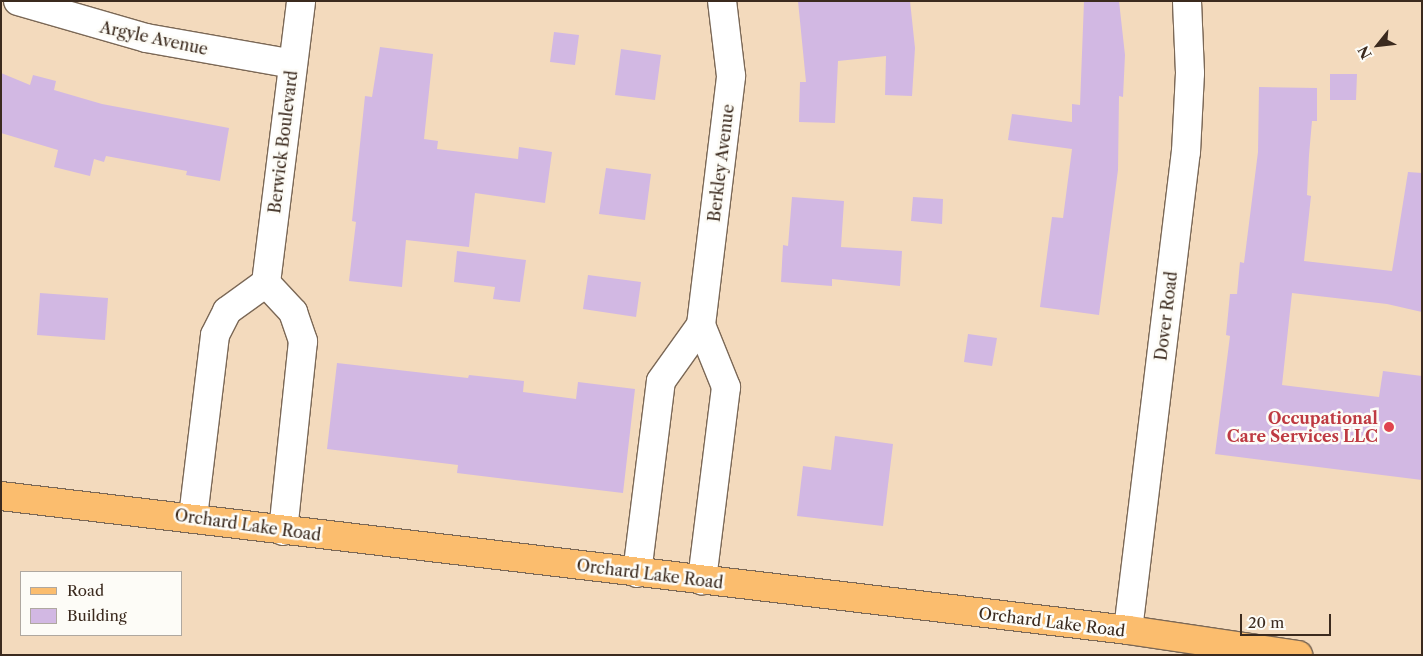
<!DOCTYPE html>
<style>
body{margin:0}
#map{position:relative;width:1423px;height:656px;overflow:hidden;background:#f3dabd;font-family:"Libre Caslon Text",serif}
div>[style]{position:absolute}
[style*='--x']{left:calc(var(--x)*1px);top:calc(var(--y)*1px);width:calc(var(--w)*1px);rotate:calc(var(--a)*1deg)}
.building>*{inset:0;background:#d2b8e3}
.roads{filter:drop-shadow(1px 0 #7b6856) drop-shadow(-1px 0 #7b6856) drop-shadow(0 1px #7b6856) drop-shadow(0 -1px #7b6856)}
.minor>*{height:28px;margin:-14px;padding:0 14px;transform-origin:14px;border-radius:14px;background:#fff}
.major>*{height:28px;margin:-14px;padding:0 14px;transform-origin:14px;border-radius:14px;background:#fbbd6e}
.dots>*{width:14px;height:14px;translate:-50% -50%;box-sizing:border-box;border:2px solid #fdfcf7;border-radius:50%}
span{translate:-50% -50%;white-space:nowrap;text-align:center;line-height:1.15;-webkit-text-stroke:5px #fdfcf7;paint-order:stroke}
.street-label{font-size:16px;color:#3b2a1e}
.health-label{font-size:16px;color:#be3a42;font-weight:700}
.right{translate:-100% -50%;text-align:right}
.frame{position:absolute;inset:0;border:2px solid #3b2a1e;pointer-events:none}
.legend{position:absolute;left:20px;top:571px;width:162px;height:65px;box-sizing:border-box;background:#fdfcf7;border:1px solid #afa8a0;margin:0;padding:6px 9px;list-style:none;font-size:15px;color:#3b2a1e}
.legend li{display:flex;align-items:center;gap:10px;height:25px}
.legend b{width:25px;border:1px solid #afa8a0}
.north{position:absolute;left:1353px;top:20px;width:50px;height:50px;-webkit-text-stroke:4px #fdfcf7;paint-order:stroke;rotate:241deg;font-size:14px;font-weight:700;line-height:20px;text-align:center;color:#3b2a1e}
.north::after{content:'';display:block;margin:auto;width:18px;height:22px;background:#3b2a1e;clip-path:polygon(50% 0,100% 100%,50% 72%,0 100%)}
.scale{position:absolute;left:1240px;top:614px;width:91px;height:22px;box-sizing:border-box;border:2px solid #3b2a1e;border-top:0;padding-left:6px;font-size:15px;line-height:18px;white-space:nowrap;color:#3b2a1e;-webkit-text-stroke:4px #fdfcf7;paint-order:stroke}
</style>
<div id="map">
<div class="building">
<div style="clip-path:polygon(798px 1px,910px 1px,915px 48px,912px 96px,885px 95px,886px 56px,838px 61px,835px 123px,799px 122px,800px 82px,806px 82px)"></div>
<div style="clip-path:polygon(1084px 1px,1119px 1px,1125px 55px,1123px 97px,1119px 96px,1118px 170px,1099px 315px,1040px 307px,1052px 217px,1063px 218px,1072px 149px,1008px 140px,1012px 114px,1072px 122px,1072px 104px,1080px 105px)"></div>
<div style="clip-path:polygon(554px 32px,579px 35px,575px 65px,550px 62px)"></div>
<div style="clip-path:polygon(380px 47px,433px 54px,424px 139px,438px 141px,437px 149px,518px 159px,519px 147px,552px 152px,545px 203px,475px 193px,469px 247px,406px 240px,402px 287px,349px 281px,356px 222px,352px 221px,365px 96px,372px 97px)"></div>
<div style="clip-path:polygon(621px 49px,661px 55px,655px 100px,615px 95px)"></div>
<div style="clip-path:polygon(1px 73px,30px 85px,33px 75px,56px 81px,54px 90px,102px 104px,229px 128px,220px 181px,186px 175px,187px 171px,106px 156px,104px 162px,94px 159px,90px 176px,54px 167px,58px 150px,1px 133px)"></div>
<div style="clip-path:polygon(1330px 74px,1357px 74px,1356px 100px,1330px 100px)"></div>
<div style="clip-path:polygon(1259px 87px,1317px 88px,1317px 121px,1312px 121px,1309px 155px,1307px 195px,1311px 196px,1304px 261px,1392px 271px,1408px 172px,1422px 173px,1422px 312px,1387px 304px,1292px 293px,1282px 385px,1379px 397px,1383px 371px,1422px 376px,1422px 480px,1215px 454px,1230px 336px,1226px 335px,1230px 294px,1237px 294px,1240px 262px,1244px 263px,1258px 152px)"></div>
<div style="clip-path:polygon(606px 168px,651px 174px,645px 220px,599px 214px)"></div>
<div style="clip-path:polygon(792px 197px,844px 201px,841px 247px,902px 251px,900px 286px,832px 279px,832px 286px,781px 282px,783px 245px,788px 246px)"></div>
<div style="clip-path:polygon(913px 197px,943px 199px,942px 224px,911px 221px)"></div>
<div style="clip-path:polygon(457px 251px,526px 260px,520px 302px,493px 299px,495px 287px,454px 282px)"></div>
<div style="clip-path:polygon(588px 275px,641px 282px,636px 317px,583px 309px)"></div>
<div style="clip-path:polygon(40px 293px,108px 298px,105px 340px,37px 335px)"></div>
<div style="clip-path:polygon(968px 334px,997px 338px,992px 366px,964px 362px)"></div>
<div style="clip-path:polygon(337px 363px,468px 378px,469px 375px,524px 381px,523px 392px,576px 399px,578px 382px,635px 389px,623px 493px,457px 473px,458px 465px,327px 449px)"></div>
<div style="clip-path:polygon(835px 436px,893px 444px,883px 526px,797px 516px,803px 466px,831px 470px)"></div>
</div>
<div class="roads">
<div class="minor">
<div style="--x:18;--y:1;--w:133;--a:16.1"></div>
<div style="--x:146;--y:38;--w:149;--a:10"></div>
<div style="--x:266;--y:283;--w:284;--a:-82.9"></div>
<div style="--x:266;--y:283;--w:40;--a:47"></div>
<div style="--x:293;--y:312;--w:31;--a:71"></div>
<div style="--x:303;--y:341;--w:191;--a:96"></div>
<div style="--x:701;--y:325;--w:67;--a:68"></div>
<div style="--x:726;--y:387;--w:195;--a:97.1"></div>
<div style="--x:193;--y:517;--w:183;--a:-83.1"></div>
<div style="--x:215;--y:335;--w:27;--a:-63"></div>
<div style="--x:227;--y:311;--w:48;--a:-35.7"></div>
<div style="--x:637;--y:573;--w:193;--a:-82.9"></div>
<div style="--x:661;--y:381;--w:69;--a:-54.5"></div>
<div style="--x:701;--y:325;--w:251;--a:-83.1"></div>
<div style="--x:731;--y:76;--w:76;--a:-96.8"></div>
<div style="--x:1128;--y:630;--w:482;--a:-83.1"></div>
<div style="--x:1186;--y:152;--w:79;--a:-87.1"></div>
<div style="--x:1190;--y:73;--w:72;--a:-92.4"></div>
</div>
<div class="major">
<div style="--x:1;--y:496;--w:1135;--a:6.78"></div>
<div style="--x:1128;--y:630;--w:172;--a:8.4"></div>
</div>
</div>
<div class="dots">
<div style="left:1389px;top:427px;background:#e0444e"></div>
</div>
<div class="street-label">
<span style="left:154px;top:38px;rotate:12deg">Argyle Avenue</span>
<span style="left:283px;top:142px;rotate:-83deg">Berwick Boulevard</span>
<span style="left:721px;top:163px;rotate:-83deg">Berkley Avenue</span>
<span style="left:1166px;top:316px;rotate:-83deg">Dover Road</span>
<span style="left:248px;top:525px;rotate:8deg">Orchard Lake Road</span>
<span style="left:650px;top:574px;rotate:7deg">Orchard Lake Road</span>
<span style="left:1052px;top:622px;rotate:7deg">Orchard Lake Road</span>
</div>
<div class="health-label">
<span class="right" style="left:1378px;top:427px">Occupational<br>Care Services LLC</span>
</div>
<div class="frame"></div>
<ul class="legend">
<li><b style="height:6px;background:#fbbd6e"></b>Road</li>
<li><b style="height:14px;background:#d2b8e3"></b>Building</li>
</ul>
<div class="north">N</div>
<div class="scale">20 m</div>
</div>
